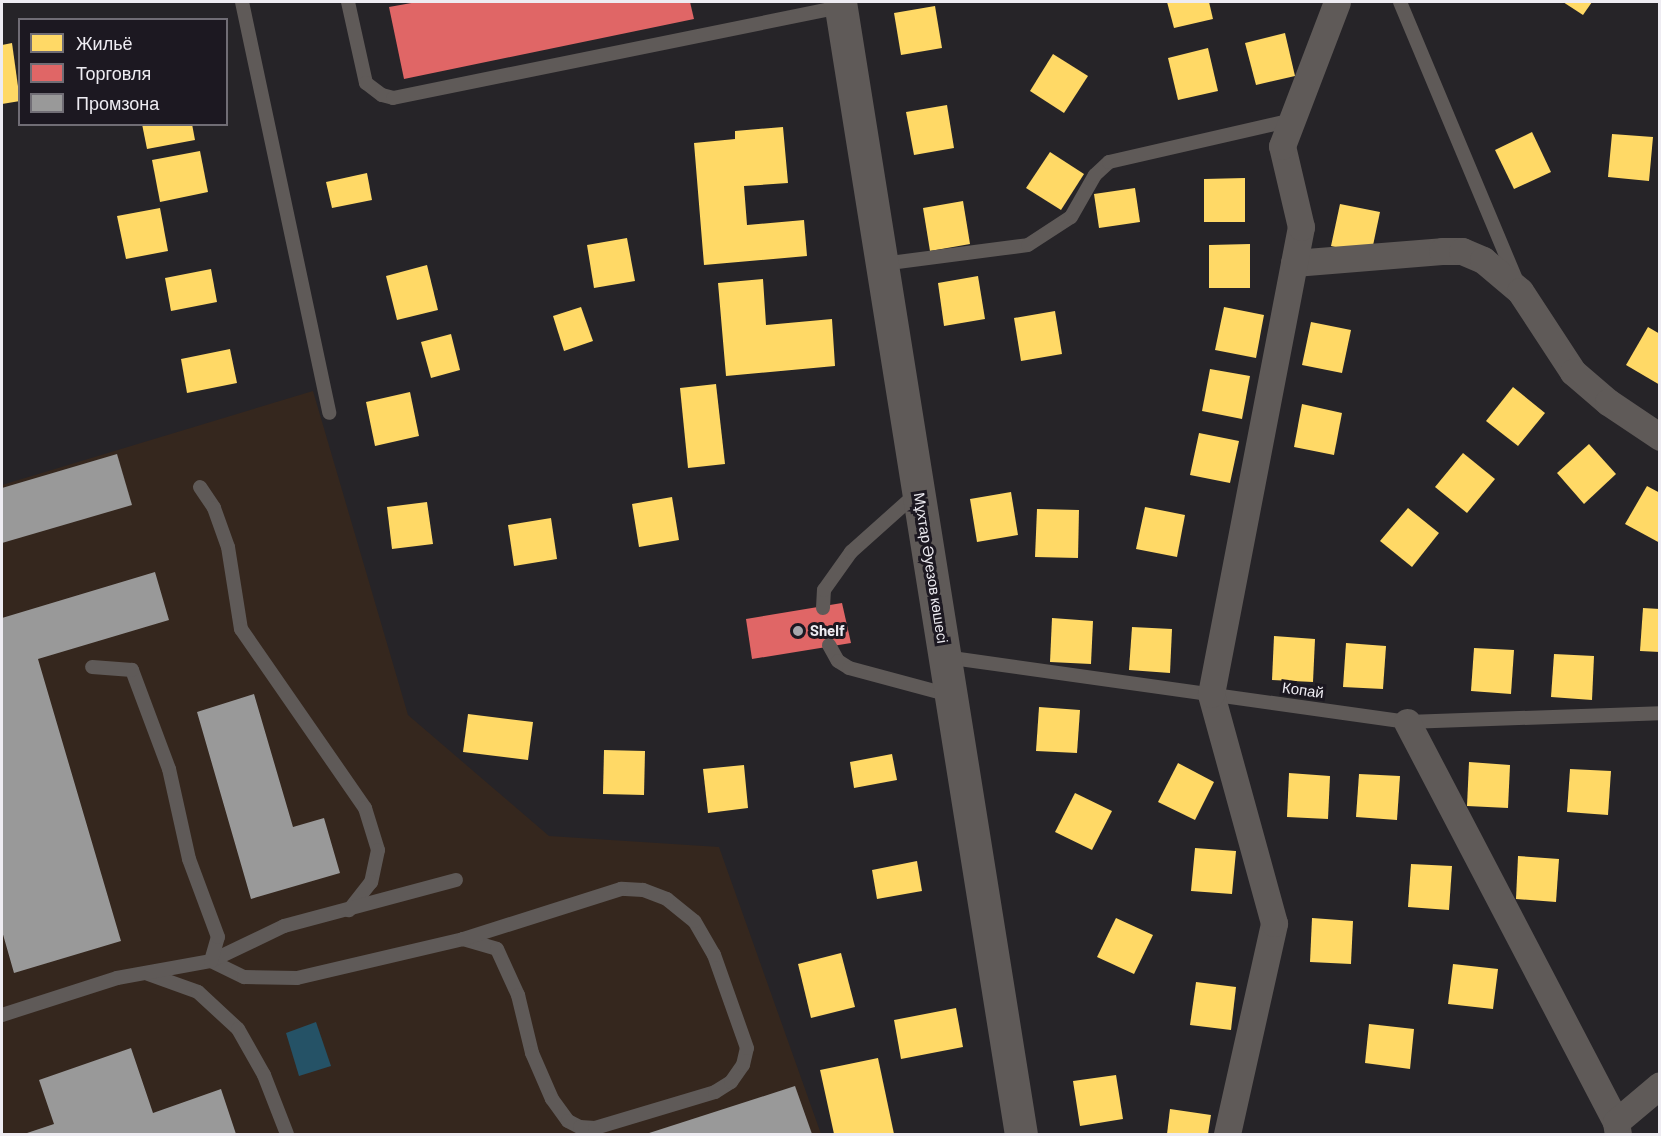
<!DOCTYPE html>
<meta charset="utf-8">
<style>
body{margin:0}
#map{position:relative;width:1661px;height:1136px;overflow:hidden;background:#262428;font-family:Barlow,sans-serif}
div>[style]{position:absolute}
[style*='--x']{left:calc(var(--x)*1px);top:calc(var(--y)*1px);width:calc(var(--w)*1px);rotate:calc(var(--a)*1deg)}
.industrial>*{inset:0;background:#35271e}
.water>*{inset:0;background:#255266}
.homes>*{inset:0;background:#ffd966}
.shops>*{inset:0;background:#e06666}
.industry>*{inset:0;background:#999}
.service>*{height:14px;margin:-7px;padding:0 7px;transform-origin:7px;border-radius:7px;background:#5f5a58}
.minor>*{height:27px;margin:-13.5px;padding:0 13.5px;transform-origin:13.5px;border-radius:13.5px;background:#5f5a58}
.tertiary>*{height:33px;margin:-16.5px;padding:0 16.5px;transform-origin:16.5px;border-radius:16.5px;background:#5f5a58}
.dots>*{width:16px;height:16px;translate:-50% -50%;box-sizing:border-box;border:3px solid #1c1821;border-radius:50%}
span{translate:-50% -50%;white-space:nowrap;text-align:center;line-height:1.15;-webkit-text-stroke:6px #1c1821;paint-order:stroke}
.street-label{font-size:15px;color:#eeecf2}
.poi-label{font-size:15px;color:#eeecf2;font-weight:700}
.left{translate:0 -50%;text-align:left}
.frame{position:absolute;inset:0;border:3px solid #eeecf2;pointer-events:none}
.legend{position:absolute;left:18px;top:18px;width:210px;height:108px;box-sizing:border-box;background:#1c1821;border:2px solid #706d75;margin:0;padding:8px 10px;list-style:none;font-size:18px;color:#eeecf2}
.legend li{display:flex;align-items:center;gap:12px;height:30px}
.legend b{width:30px;border:2px solid #706d75}
</style>
<div id="map">
<div class="industrial">
<div style="clip-path:polygon(313px 391px,408px 715px,549px 836px,719px 847px,821px 1134px,2px 1134px,2px 485px)"></div>
</div>
<div class="water">
<div style="clip-path:polygon(316px 1022px,331px 1066px,299px 1076px,286px 1033px)"></div>
</div>
<div class="homes">
<div style="clip-path:polygon(1167px 2px,1209px 2px,1213px 19px,1174px 28px)"></div>
<div style="clip-path:polygon(1563px 2px,1592px 2px,1583px 15px)"></div>
<div style="clip-path:polygon(935px 6px,942px 48px,901px 55px,894px 13px)"></div>
<div style="clip-path:polygon(1285px 33px,1295px 76px,1256px 85px,1245px 43px)"></div>
<div style="clip-path:polygon(12px 43px,20px 101px,2px 104px,2px 45px)"></div>
<div style="clip-path:polygon(1208px 48px,1218px 91px,1178px 100px,1168px 58px)"></div>
<div style="clip-path:polygon(1053px 54px,1088px 76px,1064px 113px,1030px 91px)"></div>
<div style="clip-path:polygon(947px 105px,954px 148px,914px 155px,906px 112px)"></div>
<div style="clip-path:polygon(142px 124px,192px 124px,195px 140px,147px 149px)"></div>
<div style="clip-path:polygon(783px 127px,788px 183px,744px 186px,747px 225px,804px 220px,807px 256px,704px 265px,694px 143px,735px 139px,735px 131px)"></div>
<div style="clip-path:polygon(1532px 132px,1551px 172px,1514px 189px,1495px 150px)"></div>
<div style="clip-path:polygon(1612px 134px,1653px 137px,1649px 181px,1608px 177px)"></div>
<div style="clip-path:polygon(200px 151px,208px 192px,160px 202px,152px 160px)"></div>
<div style="clip-path:polygon(1050px 152px,1084px 174px,1061px 210px,1026px 188px)"></div>
<div style="clip-path:polygon(367px 173px,372px 200px,332px 208px,326px 182px)"></div>
<div style="clip-path:polygon(1245px 178px,1245px 222px,1204px 222px,1204px 179px)"></div>
<div style="clip-path:polygon(1135px 188px,1140px 222px,1099px 228px,1094px 194px)"></div>
<div style="clip-path:polygon(963px 201px,970px 244px,930px 251px,923px 208px)"></div>
<div style="clip-path:polygon(1340px 204px,1380px 212px,1371px 255px,1331px 246px)"></div>
<div style="clip-path:polygon(160px 208px,168px 251px,126px 259px,117px 216px)"></div>
<div style="clip-path:polygon(627px 238px,635px 281px,594px 288px,587px 245px)"></div>
<div style="clip-path:polygon(1250px 244px,1250px 288px,1209px 288px,1209px 245px)"></div>
<div style="clip-path:polygon(427px 265px,438px 310px,397px 320px,386px 276px)"></div>
<div style="clip-path:polygon(211px 269px,217px 302px,171px 311px,165px 278px)"></div>
<div style="clip-path:polygon(978px 276px,985px 319px,944px 326px,938px 283px)"></div>
<div style="clip-path:polygon(763px 279px,766px 325px,832px 319px,835px 366px,726px 376px,718px 283px)"></div>
<div style="clip-path:polygon(581px 307px,593px 341px,564px 351px,553px 316px)"></div>
<div style="clip-path:polygon(1224px 307px,1264px 315px,1256px 358px,1215px 350px)"></div>
<div style="clip-path:polygon(1055px 311px,1062px 354px,1021px 361px,1014px 318px)"></div>
<div style="clip-path:polygon(1311px 322px,1351px 330px,1342px 373px,1302px 365px)"></div>
<div style="clip-path:polygon(1648px 327px,1660px 334px,1660px 385px,1626px 365px)"></div>
<div style="clip-path:polygon(451px 334px,460px 370px,431px 378px,421px 342px)"></div>
<div style="clip-path:polygon(230px 349px,237px 383px,187px 393px,181px 359px)"></div>
<div style="clip-path:polygon(1210px 369px,1250px 376px,1242px 419px,1202px 411px)"></div>
<div style="clip-path:polygon(716px 384px,725px 464px,688px 468px,680px 388px)"></div>
<div style="clip-path:polygon(1513px 387px,1545px 413px,1518px 446px,1486px 421px)"></div>
<div style="clip-path:polygon(410px 392px,419px 436px,375px 446px,366px 402px)"></div>
<div style="clip-path:polygon(1302px 404px,1342px 413px,1334px 455px,1294px 447px)"></div>
<div style="clip-path:polygon(1199px 433px,1239px 441px,1230px 483px,1190px 475px)"></div>
<div style="clip-path:polygon(1589px 444px,1616px 474px,1584px 504px,1557px 473px)"></div>
<div style="clip-path:polygon(1463px 453px,1495px 479px,1467px 513px,1435px 487px)"></div>
<div style="clip-path:polygon(1647px 486px,1660px 493px,1660px 543px,1625px 524px)"></div>
<div style="clip-path:polygon(1011px 492px,1018px 535px,977px 542px,970px 499px)"></div>
<div style="clip-path:polygon(672px 497px,679px 540px,639px 547px,632px 504px)"></div>
<div style="clip-path:polygon(427px 502px,433px 544px,392px 549px,387px 507px)"></div>
<div style="clip-path:polygon(1145px 507px,1185px 515px,1177px 557px,1136px 549px)"></div>
<div style="clip-path:polygon(1408px 508px,1439px 533px,1412px 567px,1380px 541px)"></div>
<div style="clip-path:polygon(1037px 509px,1079px 510px,1078px 558px,1035px 557px)"></div>
<div style="clip-path:polygon(551px 518px,557px 559px,514px 566px,508px 525px)"></div>
<div style="clip-path:polygon(1643px 608px,1660px 609px,1660px 652px,1640px 651px)"></div>
<div style="clip-path:polygon(1052px 618px,1093px 621px,1091px 664px,1050px 662px)"></div>
<div style="clip-path:polygon(1132px 627px,1172px 629px,1170px 673px,1129px 670px)"></div>
<div style="clip-path:polygon(1274px 636px,1315px 639px,1313px 682px,1272px 680px)"></div>
<div style="clip-path:polygon(1346px 643px,1386px 646px,1383px 689px,1343px 687px)"></div>
<div style="clip-path:polygon(1474px 648px,1514px 650px,1511px 694px,1471px 691px)"></div>
<div style="clip-path:polygon(1554px 654px,1594px 656px,1592px 700px,1551px 697px)"></div>
<div style="clip-path:polygon(1039px 707px,1080px 710px,1077px 753px,1036px 751px)"></div>
<div style="clip-path:polygon(468px 714px,533px 722px,528px 760px,463px 752px)"></div>
<div style="clip-path:polygon(604px 750px,645px 751px,644px 795px,603px 794px)"></div>
<div style="clip-path:polygon(892px 754px,897px 780px,854px 788px,850px 762px)"></div>
<div style="clip-path:polygon(1469px 762px,1510px 765px,1508px 808px,1467px 806px)"></div>
<div style="clip-path:polygon(1178px 763px,1214px 782px,1195px 820px,1158px 802px)"></div>
<div style="clip-path:polygon(744px 765px,748px 808px,708px 813px,703px 769px)"></div>
<div style="clip-path:polygon(1570px 769px,1611px 771px,1608px 815px,1567px 812px)"></div>
<div style="clip-path:polygon(1289px 773px,1330px 776px,1328px 819px,1287px 817px)"></div>
<div style="clip-path:polygon(1359px 774px,1400px 776px,1397px 820px,1356px 817px)"></div>
<div style="clip-path:polygon(1075px 793px,1112px 811px,1092px 850px,1055px 832px)"></div>
<div style="clip-path:polygon(1195px 848px,1236px 851px,1232px 894px,1191px 891px)"></div>
<div style="clip-path:polygon(1518px 856px,1559px 859px,1556px 902px,1516px 899px)"></div>
<div style="clip-path:polygon(917px 861px,922px 891px,877px 899px,872px 870px)"></div>
<div style="clip-path:polygon(1411px 864px,1452px 866px,1449px 910px,1408px 907px)"></div>
<div style="clip-path:polygon(1116px 918px,1153px 935px,1134px 974px,1097px 957px)"></div>
<div style="clip-path:polygon(1312px 918px,1353px 921px,1351px 964px,1310px 962px)"></div>
<div style="clip-path:polygon(841px 953px,855px 1007px,811px 1018px,798px 964px)"></div>
<div style="clip-path:polygon(1453px 964px,1498px 969px,1493px 1009px,1448px 1004px)"></div>
<div style="clip-path:polygon(1196px 982px,1236px 987px,1231px 1030px,1190px 1025px)"></div>
<div style="clip-path:polygon(956px 1008px,963px 1047px,901px 1059px,894px 1020px)"></div>
<div style="clip-path:polygon(1369px 1024px,1414px 1029px,1410px 1069px,1365px 1063px)"></div>
<div style="clip-path:polygon(878px 1058px,894px 1134px,834px 1134px,820px 1070px)"></div>
<div style="clip-path:polygon(1116px 1075px,1123px 1119px,1080px 1126px,1073px 1081px)"></div>
<div style="clip-path:polygon(1170px 1109px,1211px 1115px,1208px 1134px,1167px 1134px)"></div>
</div>
<div class="shops">
<div style="clip-path:polygon(417px 2px,690px 2px,694px 19px,404px 79px,389px 7px)"></div>
<div style="clip-path:polygon(842px 603px,851px 643px,752px 659px,746px 619px)"></div>
</div>
<div class="industry">
<div style="clip-path:polygon(117px 454px,132px 505px,2px 543px,2px 488px)"></div>
<div style="clip-path:polygon(155px 572px,169px 620px,38px 659px,121px 941px,14px 973px,2px 931px,2px 618px)"></div>
<div style="clip-path:polygon(254px 694px,293px 827px,324px 818px,340px 873px,251px 899px,197px 712px)"></div>
<div style="clip-path:polygon(131px 1048px,153px 1113px,221px 1089px,236px 1134px,24px 1134px,54px 1124px,39px 1080px)"></div>
<div style="clip-path:polygon(795px 1086px,812px 1134px,646px 1134px)"></div>
</div>
<div class="service">
<div style="--x:242;--y:2;--w:420;--a:78"></div>
<div style="--x:348;--y:2;--w:83;--a:77.5"></div>
<div style="--x:366;--y:83;--w:20;--a:37"></div>
<div style="--x:382;--y:95;--w:11;--a:15"></div>
<div style="--x:393;--y:98;--w:457;--a:-11.5"></div>
<div style="--x:1400;--y:2;--w:303;--a:67.3"></div>
<div style="--x:882;--y:264;--w:147;--a:-7.4"></div>
<div style="--x:1028;--y:245;--w:51;--a:-33.1"></div>
<div style="--x:1071;--y:217;--w:48;--a:-60.3"></div>
<div style="--x:1095;--y:175;--w:19;--a:-43"></div>
<div style="--x:1109;--y:162;--w:188;--a:-12.9"></div>
<div style="--x:200;--y:487;--w:25;--a:56"></div>
<div style="--x:214;--y:508;--w:41;--a:70.3"></div>
<div style="--x:228;--y:547;--w:83;--a:81"></div>
<div style="--x:241;--y:629;--w:218;--a:55.3"></div>
<div style="--x:365;--y:808;--w:44;--a:72.8"></div>
<div style="--x:378;--y:850;--w:33;--a:102"></div>
<div style="--x:371;--y:882;--w:36;--a:128"></div>
<div style="--x:823;--y:608;--w:18;--a:-87"></div>
<div style="--x:824;--y:590;--w:47;--a:-54.6"></div>
<div style="--x:851;--y:552;--w:89;--a:-41.8"></div>
<div style="--x:829;--y:645;--w:18;--a:61"></div>
<div style="--x:838;--y:661;--w:13;--a:32"></div>
<div style="--x:849;--y:668;--w:105;--a:15"></div>
<div style="--x:945;--y:657;--w:467;--a:8"></div>
<div style="--x:1407;--y:722;--w:253;--a:-2"></div>
<div style="--x:211;--y:961;--w:37;--a:26"></div>
<div style="--x:244;--y:977;--w:53;--a:1.1"></div>
<div style="--x:297;--y:978;--w:171;--a:-13.2"></div>
<div style="--x:463;--y:939;--w:35;--a:16"></div>
<div style="--x:497;--y:949;--w:51;--a:65.5"></div>
<div style="--x:518;--y:995;--w:60;--a:76.4"></div>
<div style="--x:532;--y:1053;--w:50;--a:66.5"></div>
<div style="--x:552;--y:1099;--w:27;--a:54"></div>
<div style="--x:568;--y:1121;--w:13;--a:27"></div>
<div style="--x:580;--y:1127;--w:15;--a:4"></div>
<div style="--x:595;--y:1128;--w:125;--a:-16.7"></div>
<div style="--x:715;--y:1092;--w:19;--a:-32"></div>
<div style="--x:731;--y:1082;--w:21;--a:-55"></div>
<div style="--x:743;--y:1065;--w:17;--a:-77"></div>
<div style="--x:747;--y:1048;--w:99;--a:-109.5"></div>
<div style="--x:714;--y:955;--w:39;--a:-120"></div>
<div style="--x:694;--y:921;--w:35;--a:-141"></div>
<div style="--x:667;--y:899;--w:26;--a:-159"></div>
<div style="--x:643;--y:890;--w:22;--a:-177"></div>
<div style="--x:621;--y:889;--w:166;--a:162.4"></div>
<div style="--x:211;--y:961;--w:81;--a:-25.6"></div>
<div style="--x:284;--y:926;--w:178;--a:-15"></div>
<div style="--x:148;--y:974;--w:53;--a:19.8"></div>
<div style="--x:198;--y:992;--w:54;--a:42.8"></div>
<div style="--x:238;--y:1029;--w:53;--a:60.5"></div>
<div style="--x:264;--y:1075;--w:63;--a:68.7"></div>
<div style="--x:2;--y:1015;--w:121;--a:-17.8"></div>
<div style="--x:117;--y:978;--w:96;--a:-10.3"></div>
<div style="--x:211;--y:961;--w:25;--a:-74"></div>
<div style="--x:218;--y:937;--w:83;--a:-110.4"></div>
<div style="--x:189;--y:859;--w:92;--a:-102.5"></div>
<div style="--x:169;--y:769;--w:106;--a:-110.5"></div>
<div style="--x:132;--y:670;--w:40;--a:-175.7"></div>
</div>
<div class="minor">
<div style="--x:1294;--y:263;--w:148;--a:-4.6"></div>
<div style="--x:1442;--y:251;--w:20;--a:0"></div>
<div style="--x:1462;--y:251;--w:23;--a:23"></div>
<div style="--x:1483;--y:260;--w:48;--a:40"></div>
<div style="--x:1520;--y:291;--w:97;--a:56.8"></div>
<div style="--x:1573;--y:372;--w:46;--a:40.6"></div>
<div style="--x:1608;--y:402;--w:63;--a:33.9"></div>
<div style="--x:1407;--y:722;--w:451;--a:62.4"></div>
<div style="--x:1616;--y:1122;--w:12;--a:81"></div>
<div style="--x:1616;--y:1122;--w:57;--a:-40.1"></div>
<div style="--x:1227;--y:1134;--w:216;--a:-77.4"></div>
<div style="--x:1274;--y:923;--w:238;--a:-105.4"></div>
<div style="--x:1211;--y:694;--w:476;--a:-79.1"></div>
<div style="--x:1301;--y:227;--w:83;--a:-103.2"></div>
<div style="--x:1282;--y:146;--w:154;--a:-69.1"></div>
</div>
<div class="tertiary">
<div style="--x:840;--y:2;--w:1146;--a:80.92"></div>
</div>
<div class="dots">
<div style="left:798px;top:631px;background:#a8a6ab"></div>
</div>
<div class="street-label">
<span style="left:931px;top:568px;rotate:81deg">Мұхтар Әуезов көшесі</span>
<span style="left:1303px;top:690px;rotate:8deg">Копай</span>
</div>
<div class="poi-label">
<span class="left" style="left:810px;top:631px">Shelf</span>
</div>
<div class="frame"></div>
<ul class="legend">
<li><b style="height:16px;background:#ffd966"></b>Жильё</li>
<li><b style="height:16px;background:#e06666"></b>Торговля</li>
<li><b style="height:16px;background:#999"></b>Промзона</li>
</ul>
</div>
